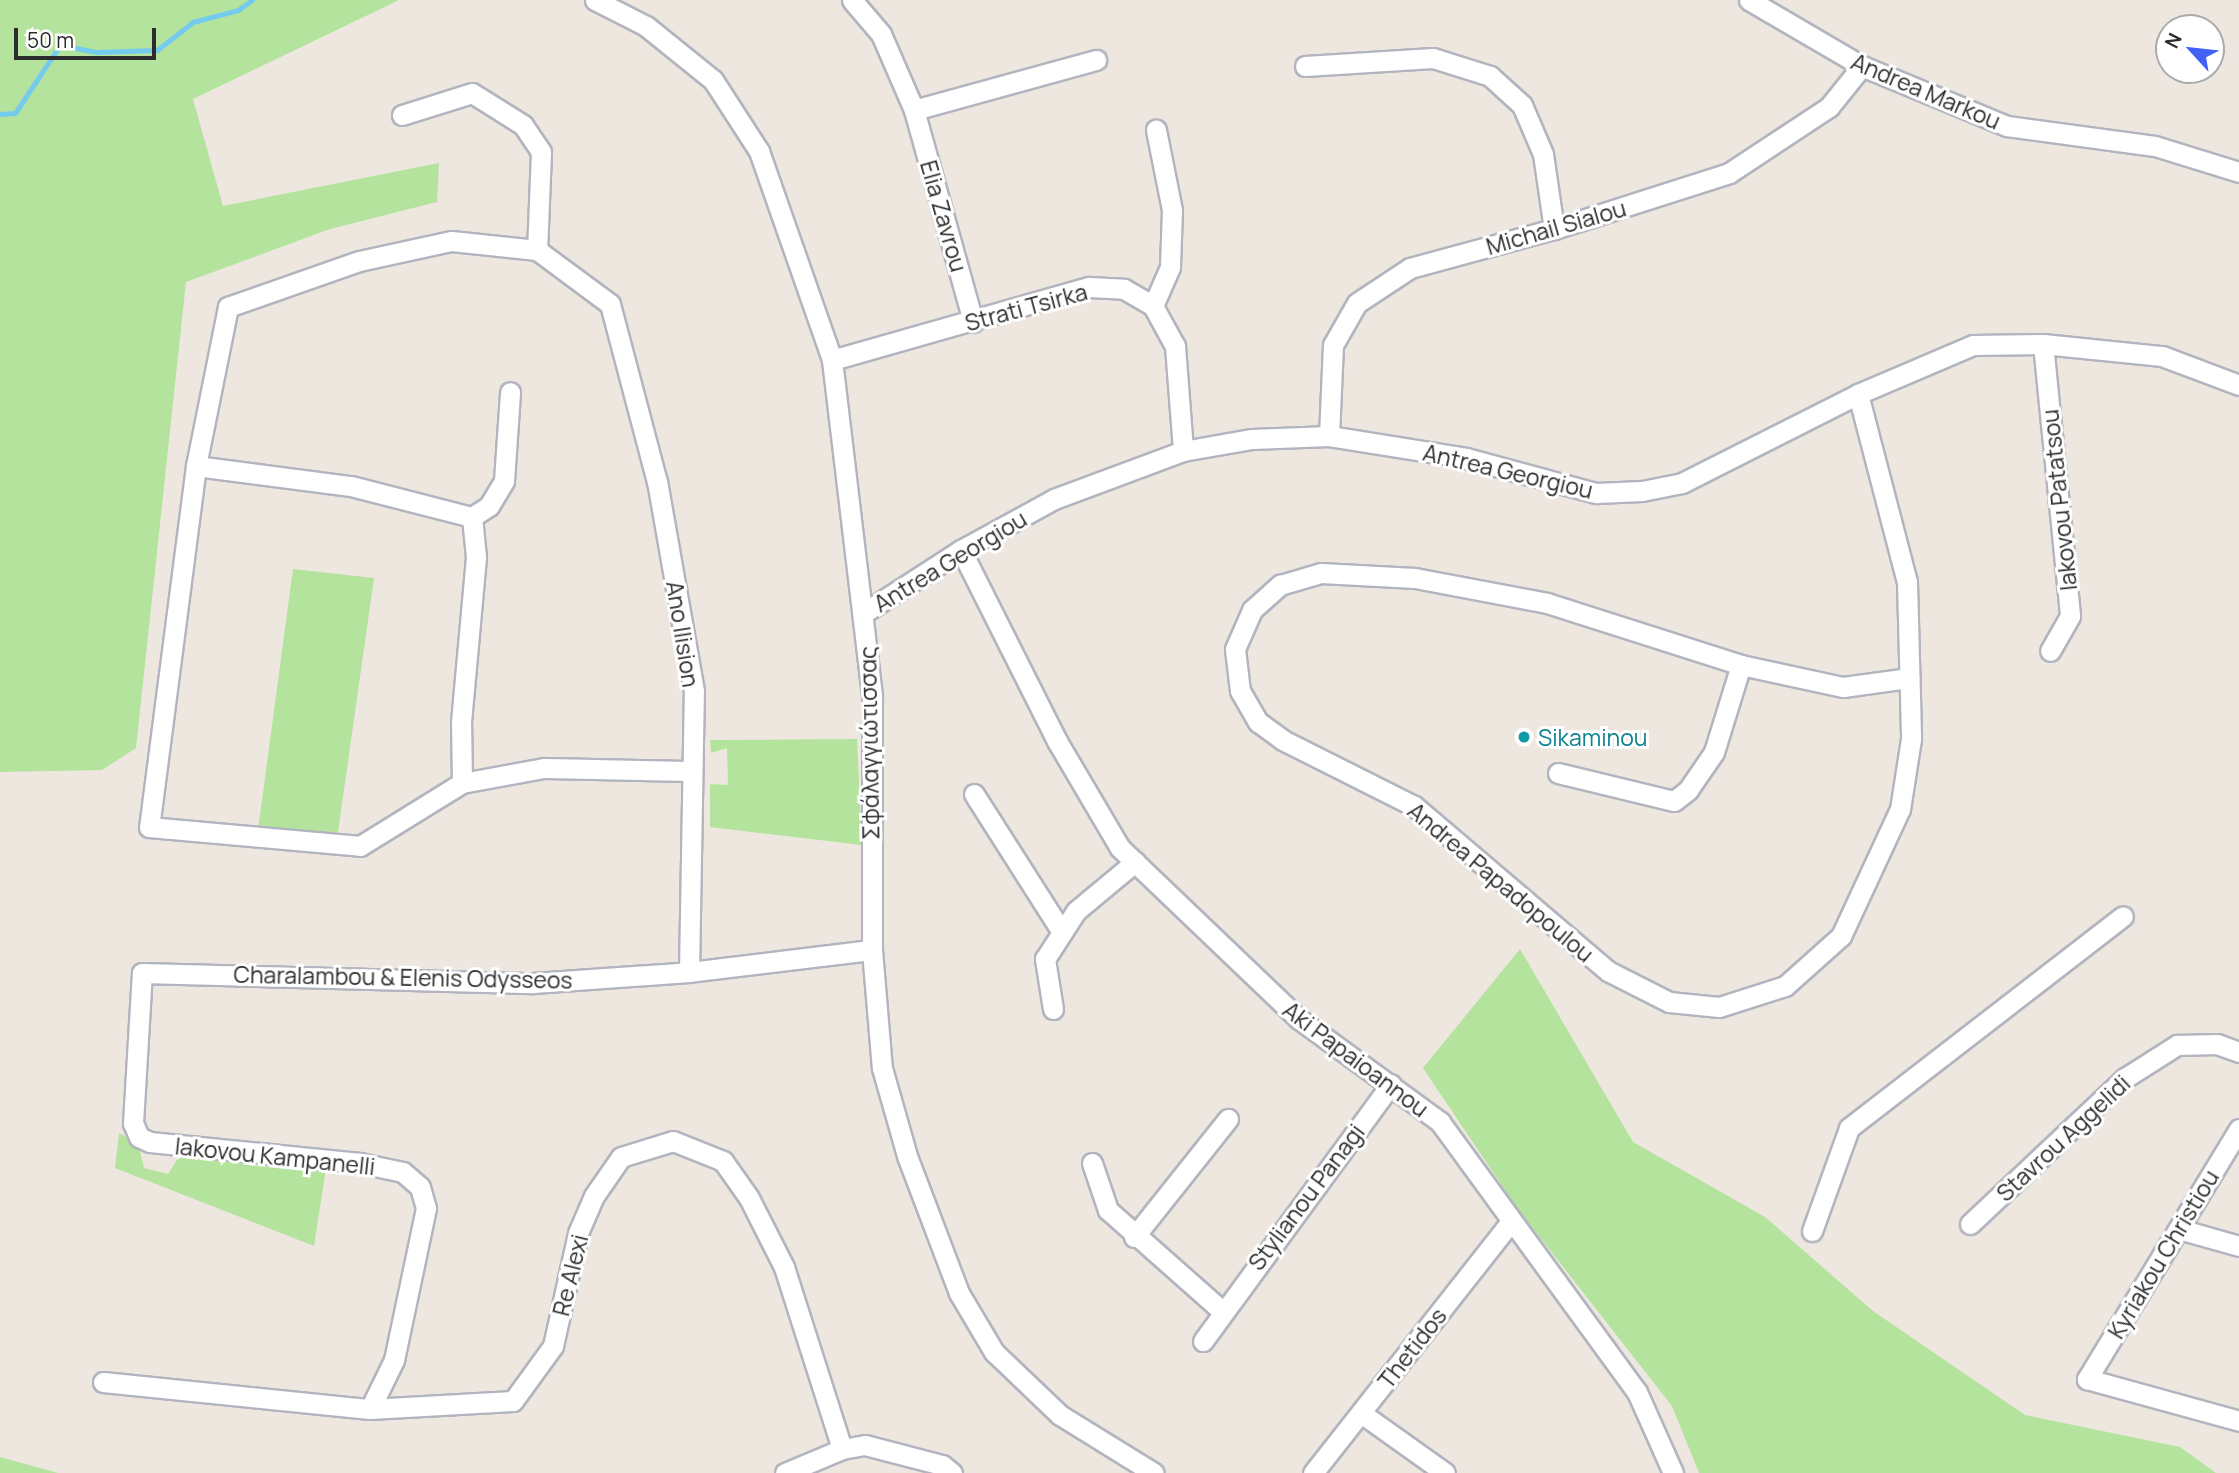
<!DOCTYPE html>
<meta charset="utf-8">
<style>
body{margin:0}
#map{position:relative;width:2239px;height:1473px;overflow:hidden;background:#ede7df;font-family:Manrope,sans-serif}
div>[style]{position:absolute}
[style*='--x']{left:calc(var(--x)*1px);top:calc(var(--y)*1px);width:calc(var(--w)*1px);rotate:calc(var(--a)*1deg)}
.green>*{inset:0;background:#b3e39c}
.stream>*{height:5px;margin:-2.5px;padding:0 2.5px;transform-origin:2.5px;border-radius:2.5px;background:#74cbed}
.roads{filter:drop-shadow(2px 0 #b2b5bf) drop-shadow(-2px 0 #b2b5bf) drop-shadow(0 2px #b2b5bf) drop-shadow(0 -2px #b2b5bf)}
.minor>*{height:19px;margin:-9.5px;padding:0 9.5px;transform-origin:9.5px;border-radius:9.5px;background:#fff}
.dots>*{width:19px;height:19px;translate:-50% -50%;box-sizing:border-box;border:4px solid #fff;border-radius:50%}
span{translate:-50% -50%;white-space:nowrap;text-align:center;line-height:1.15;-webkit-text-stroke:6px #fff;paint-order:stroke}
.street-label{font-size:23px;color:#2c2c2c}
.culture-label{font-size:23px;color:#0d838f}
.left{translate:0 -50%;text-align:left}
.north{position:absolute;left:2155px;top:14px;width:70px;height:70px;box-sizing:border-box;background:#fff;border:2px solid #ababab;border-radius:50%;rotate:297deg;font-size:19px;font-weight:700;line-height:28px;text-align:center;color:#2c2c2c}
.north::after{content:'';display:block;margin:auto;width:24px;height:32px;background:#4261f7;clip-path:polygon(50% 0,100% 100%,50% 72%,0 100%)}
.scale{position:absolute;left:14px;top:28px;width:142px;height:32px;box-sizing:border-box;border:4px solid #2c2c2c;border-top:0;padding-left:9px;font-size:21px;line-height:24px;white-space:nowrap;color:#2c2c2c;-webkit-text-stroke:5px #fff;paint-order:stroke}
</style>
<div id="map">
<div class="green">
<div style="clip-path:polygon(0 0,399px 0,193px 99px,223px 206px,439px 163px,437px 202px,330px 229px,186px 282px,136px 748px,102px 770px,0 772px)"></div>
<div style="clip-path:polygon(293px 569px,374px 578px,338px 832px,258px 830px)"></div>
<div style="clip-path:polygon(857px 739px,862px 845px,710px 827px,710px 784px,728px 785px,727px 748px,711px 753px,710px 740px)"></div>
<div style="clip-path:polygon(1520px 949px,1633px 1142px,1765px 1217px,1873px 1311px,2025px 1415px,2180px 1447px,2216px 1473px,1699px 1473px,1672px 1406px,1517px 1208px,1423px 1068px)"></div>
<div style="clip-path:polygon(119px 1133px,138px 1143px,144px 1168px,168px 1174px,177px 1160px,189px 1154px,268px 1157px,275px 1167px,308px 1170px,315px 1163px,326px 1168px,314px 1246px,115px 1168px)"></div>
<div style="clip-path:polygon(0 1457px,58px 1473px,0 1473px)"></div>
</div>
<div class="stream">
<div style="--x:0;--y:114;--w:15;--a:-4"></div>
<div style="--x:15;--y:113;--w:82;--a:-56.5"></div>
<div style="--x:60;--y:45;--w:38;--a:11"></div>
<div style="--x:97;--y:52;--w:60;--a:-1.9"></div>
<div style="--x:157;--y:50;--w:46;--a:-37.9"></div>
<div style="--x:193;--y:22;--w:47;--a:-14.9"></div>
<div style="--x:238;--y:10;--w:17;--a:-36"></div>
</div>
<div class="roads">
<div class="minor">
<div style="--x:595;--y:0;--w:57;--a:27"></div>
<div style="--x:646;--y:26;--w:86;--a:38.9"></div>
<div style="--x:713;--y:80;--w:85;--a:57.1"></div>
<div style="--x:759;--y:151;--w:221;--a:70.7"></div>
<div style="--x:832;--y:360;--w:338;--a:83.2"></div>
<div style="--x:872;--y:696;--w:254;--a:90"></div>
<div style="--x:872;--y:950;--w:118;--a:85.2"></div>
<div style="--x:882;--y:1068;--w:91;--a:74.1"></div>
<div style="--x:907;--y:1156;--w:147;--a:69.2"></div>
<div style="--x:959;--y:1293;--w:69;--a:59.3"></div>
<div style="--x:994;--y:1352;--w:91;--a:43.7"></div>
<div style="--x:1060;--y:1415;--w:110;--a:31.7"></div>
<div style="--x:852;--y:0;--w:45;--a:49.5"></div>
<div style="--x:881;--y:34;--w:83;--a:66.5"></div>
<div style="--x:914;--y:110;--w:220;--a:74.4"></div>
<div style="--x:1749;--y:0;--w:131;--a:30.3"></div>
<div style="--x:1862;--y:66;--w:157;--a:22.5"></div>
<div style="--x:2007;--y:126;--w:149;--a:7.7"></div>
<div style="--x:2155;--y:146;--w:88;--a:17.2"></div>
<div style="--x:1305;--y:66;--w:128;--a:-3.6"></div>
<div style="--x:1433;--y:58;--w:60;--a:17.5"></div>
<div style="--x:1490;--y:76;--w:43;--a:42.2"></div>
<div style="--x:1522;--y:105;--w:53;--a:66.8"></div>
<div style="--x:1543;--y:154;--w:76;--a:81.7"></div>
<div style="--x:914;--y:110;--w:189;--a:-15.4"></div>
<div style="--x:402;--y:115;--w:73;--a:-17.4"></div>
<div style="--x:472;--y:93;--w:60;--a:32.1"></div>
<div style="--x:523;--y:125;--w:32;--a:56"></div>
<div style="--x:541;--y:152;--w:98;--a:92.3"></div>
<div style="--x:1153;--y:306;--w:43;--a:-66.4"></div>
<div style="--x:1170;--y:267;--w:57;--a:-88"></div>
<div style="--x:1172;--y:210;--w:82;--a:-101.3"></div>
<div style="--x:2043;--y:344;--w:273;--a:84.3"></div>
<div style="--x:2070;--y:616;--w:40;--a:119.7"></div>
<div style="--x:832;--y:360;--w:267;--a:-15.9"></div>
<div style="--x:1089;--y:287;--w:35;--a:3"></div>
<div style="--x:1124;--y:289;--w:34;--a:30"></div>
<div style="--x:1153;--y:306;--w:46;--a:61.2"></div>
<div style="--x:1175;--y:346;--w:105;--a:85.6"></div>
<div style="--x:1858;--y:394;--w:194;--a:75.4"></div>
<div style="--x:1907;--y:582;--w:157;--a:88.5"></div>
<div style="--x:1911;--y:739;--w:71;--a:98.9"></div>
<div style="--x:1900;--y:809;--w:140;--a:114.9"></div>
<div style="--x:1841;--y:936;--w:75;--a:138.2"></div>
<div style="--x:1785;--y:986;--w:69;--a:162.3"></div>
<div style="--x:1719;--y:1007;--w:50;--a:-174.3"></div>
<div style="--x:1669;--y:1002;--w:68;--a:-153.1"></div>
<div style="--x:1608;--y:971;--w:255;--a:-139.6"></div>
<div style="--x:1414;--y:806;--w:147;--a:-153.3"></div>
<div style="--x:1283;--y:740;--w:31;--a:-144"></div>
<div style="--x:1258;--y:722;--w:36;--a:-120"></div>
<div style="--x:1240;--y:691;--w:42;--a:-96.8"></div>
<div style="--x:1235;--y:649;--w:43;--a:-66.4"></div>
<div style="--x:1252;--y:610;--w:38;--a:-42"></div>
<div style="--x:1280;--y:585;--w:43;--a:-16.3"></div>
<div style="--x:1321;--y:573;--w:94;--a:3"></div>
<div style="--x:1415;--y:578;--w:134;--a:10.7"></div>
<div style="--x:1547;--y:603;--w:204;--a:17.7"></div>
<div style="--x:1741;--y:665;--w:104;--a:12.2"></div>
<div style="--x:1843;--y:687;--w:67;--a:-7.8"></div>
<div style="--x:1329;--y:436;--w:91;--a:-87.5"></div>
<div style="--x:1333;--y:345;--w:48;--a:-60.3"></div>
<div style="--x:1357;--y:303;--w:64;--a:-33.4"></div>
<div style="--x:1410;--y:268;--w:149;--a:-15.2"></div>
<div style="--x:1554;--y:229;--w:184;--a:-17.7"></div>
<div style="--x:1729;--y:173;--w:120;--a:-33.4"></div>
<div style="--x:1829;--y:107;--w:53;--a:-51.2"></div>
<div style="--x:196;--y:466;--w:156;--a:7.4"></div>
<div style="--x:351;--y:486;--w:125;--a:14.4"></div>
<div style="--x:961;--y:550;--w:214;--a:63.3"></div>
<div style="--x:1057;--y:741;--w:124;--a:59.5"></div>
<div style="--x:1120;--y:848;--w:248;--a:43.7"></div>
<div style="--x:1299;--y:1019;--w:175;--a:36.1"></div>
<div style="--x:1440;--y:1122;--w:334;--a:53.9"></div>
<div style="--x:1637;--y:1392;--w:89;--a:66"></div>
<div style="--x:865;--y:612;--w:114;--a:-32.9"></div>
<div style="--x:961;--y:550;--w:106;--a:-28.7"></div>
<div style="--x:1054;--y:499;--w:138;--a:-20.4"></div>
<div style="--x:1183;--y:451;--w:70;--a:-9.9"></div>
<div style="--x:1252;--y:439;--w:77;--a:-2.2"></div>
<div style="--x:1329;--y:436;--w:139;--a:9.1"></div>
<div style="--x:1466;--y:458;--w:135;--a:15.1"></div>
<div style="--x:1596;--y:493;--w:46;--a:-2.5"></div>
<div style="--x:1642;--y:491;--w:41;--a:-11.3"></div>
<div style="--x:1682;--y:483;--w:197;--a:-26.8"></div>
<div style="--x:1858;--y:394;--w:125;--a:-23.1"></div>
<div style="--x:1973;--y:345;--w:70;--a:-0.8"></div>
<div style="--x:2043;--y:344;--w:120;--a:5.8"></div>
<div style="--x:2162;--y:356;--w:82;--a:20.6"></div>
<div style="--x:1558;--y:773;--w:119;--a:13.6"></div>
<div style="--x:1674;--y:801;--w:18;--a:-38"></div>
<div style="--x:1688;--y:790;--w:46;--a:-55.6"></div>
<div style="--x:1714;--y:752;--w:91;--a:-72.8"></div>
<div style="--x:462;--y:783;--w:61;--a:-90.9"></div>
<div style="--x:461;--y:722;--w:166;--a:-84.8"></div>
<div style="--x:476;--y:557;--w:40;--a:-95.7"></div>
<div style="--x:472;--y:517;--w:20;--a:-33"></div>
<div style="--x:489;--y:506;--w:29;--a:-59"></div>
<div style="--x:504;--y:481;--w:89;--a:-86.1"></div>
<div style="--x:974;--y:794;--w:164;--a:57.5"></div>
<div style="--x:689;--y:972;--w:281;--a:-89"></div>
<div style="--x:694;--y:691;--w:212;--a:-100"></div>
<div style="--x:657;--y:482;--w:184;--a:-104.8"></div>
<div style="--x:610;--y:304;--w:91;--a:-143.5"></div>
<div style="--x:537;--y:250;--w:86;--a:-174"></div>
<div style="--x:451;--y:241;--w:94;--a:167.7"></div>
<div style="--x:359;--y:261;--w:139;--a:160.7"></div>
<div style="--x:228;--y:307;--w:162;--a:101.4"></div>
<div style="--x:196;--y:466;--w:364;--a:97.4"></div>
<div style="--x:149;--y:827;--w:212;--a:5.1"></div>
<div style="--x:360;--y:846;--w:120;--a:-31.7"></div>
<div style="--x:462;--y:783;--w:83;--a:-10.4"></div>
<div style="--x:544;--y:768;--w:146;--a:1.2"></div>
<div style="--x:1053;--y:1009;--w:51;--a:-99.1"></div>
<div style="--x:1045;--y:959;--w:57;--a:-57.1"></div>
<div style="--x:1076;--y:911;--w:77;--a:-39.7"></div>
<div style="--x:2239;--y:1129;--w:293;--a:121.3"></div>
<div style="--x:2087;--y:1379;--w:158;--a:15.4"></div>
<div style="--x:1092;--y:1163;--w:50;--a:71.2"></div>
<div style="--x:1108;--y:1210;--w:151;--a:41.5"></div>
<div style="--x:1970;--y:1224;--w:213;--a:-43.3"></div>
<div style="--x:2125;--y:1078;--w:62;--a:-32.4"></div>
<div style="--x:2177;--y:1045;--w:40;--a:-1.4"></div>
<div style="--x:2217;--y:1044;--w:23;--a:20"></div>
<div style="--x:2179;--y:1229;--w:62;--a:15.8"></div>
<div style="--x:1812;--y:1231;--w:109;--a:-70.2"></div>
<div style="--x:1849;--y:1128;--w:346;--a:-37.7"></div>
<div style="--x:1134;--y:1237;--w:151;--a:-51.5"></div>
<div style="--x:1203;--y:1341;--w:318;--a:-53.8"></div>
<div style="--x:103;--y:1382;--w:268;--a:5.8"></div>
<div style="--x:370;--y:1409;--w:143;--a:-3.2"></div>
<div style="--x:513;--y:1401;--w:68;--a:-54"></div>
<div style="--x:553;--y:1346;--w:116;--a:-77.5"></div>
<div style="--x:578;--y:1233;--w:40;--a:-66.6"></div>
<div style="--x:594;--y:1196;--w:47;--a:-55.3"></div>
<div style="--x:621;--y:1157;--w:54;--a:-17.1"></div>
<div style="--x:673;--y:1141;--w:54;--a:21.8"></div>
<div style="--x:723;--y:1161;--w:45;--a:54.9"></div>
<div style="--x:749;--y:1198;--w:77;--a:63.1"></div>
<div style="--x:784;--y:1267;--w:191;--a:72.3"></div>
<div style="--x:370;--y:1409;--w:55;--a:-63.9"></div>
<div style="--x:394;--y:1360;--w:155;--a:-78.1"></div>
<div style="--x:426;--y:1208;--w:22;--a:-106"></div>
<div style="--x:420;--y:1187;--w:23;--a:-139"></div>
<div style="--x:403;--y:1172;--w:44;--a:-168.2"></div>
<div style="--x:360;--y:1163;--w:211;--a:-174.3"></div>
<div style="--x:150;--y:1142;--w:12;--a:-156"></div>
<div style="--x:139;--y:1137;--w:15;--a:-113"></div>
<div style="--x:133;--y:1123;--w:150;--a:-86.6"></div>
<div style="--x:142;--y:973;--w:391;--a:1.5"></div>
<div style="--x:533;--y:983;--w:156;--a:-4"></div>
<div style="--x:689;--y:972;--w:184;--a:-6.9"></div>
<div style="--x:1361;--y:1413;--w:103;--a:35.5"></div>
<div style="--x:785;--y:1473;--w:62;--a:-22.8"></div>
<div style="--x:842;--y:1449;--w:23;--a:-10"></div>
<div style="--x:865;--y:1445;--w:80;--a:14.6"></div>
<div style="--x:942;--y:1465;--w:13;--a:39"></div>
<div style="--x:1313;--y:1473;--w:318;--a:-51.8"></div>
</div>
</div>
<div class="dots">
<div style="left:1524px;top:737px;background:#0f9aa8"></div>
</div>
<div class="street-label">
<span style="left:1926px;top:91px;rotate:23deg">Andrea Markou</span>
<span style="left:944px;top:216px;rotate:74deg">Elia Zavrou</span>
<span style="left:1556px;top:227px;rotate:-16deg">Michail Sialou</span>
<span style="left:1026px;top:307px;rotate:-15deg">Strati Tsirka</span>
<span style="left:1508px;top:471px;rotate:13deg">Antrea Georgiou</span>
<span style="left:2059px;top:500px;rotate:-96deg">Iakovou Patatsou</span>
<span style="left:950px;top:561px;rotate:-31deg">Antrea Georgiou</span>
<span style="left:683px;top:634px;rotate:81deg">Ano Ilision</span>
<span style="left:869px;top:743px;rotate:-91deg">Σφάλαγγιώτισσας</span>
<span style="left:1501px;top:882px;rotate:40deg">Andrea Papadopoulou</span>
<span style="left:403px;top:977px;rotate:1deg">Charalambou &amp; Elenis Odysseos</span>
<span style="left:1356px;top:1059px;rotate:37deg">Aki Papaioannou</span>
<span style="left:2063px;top:1138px;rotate:-43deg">Stavrou Aggelidi</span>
<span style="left:275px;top:1156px;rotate:6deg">Iakovou Kampanelli</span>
<span style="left:1306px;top:1197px;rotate:-53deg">Stylianou Panagi</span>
<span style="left:2163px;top:1254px;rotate:-59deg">Kyriakou Christiou</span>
<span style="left:570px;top:1275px;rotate:-76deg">Re Alexi</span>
<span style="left:1412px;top:1348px;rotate:-52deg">Thetidos</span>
</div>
<div class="culture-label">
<span class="left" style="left:1538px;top:737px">Sikaminou</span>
</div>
<div class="north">N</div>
<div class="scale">50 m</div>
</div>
